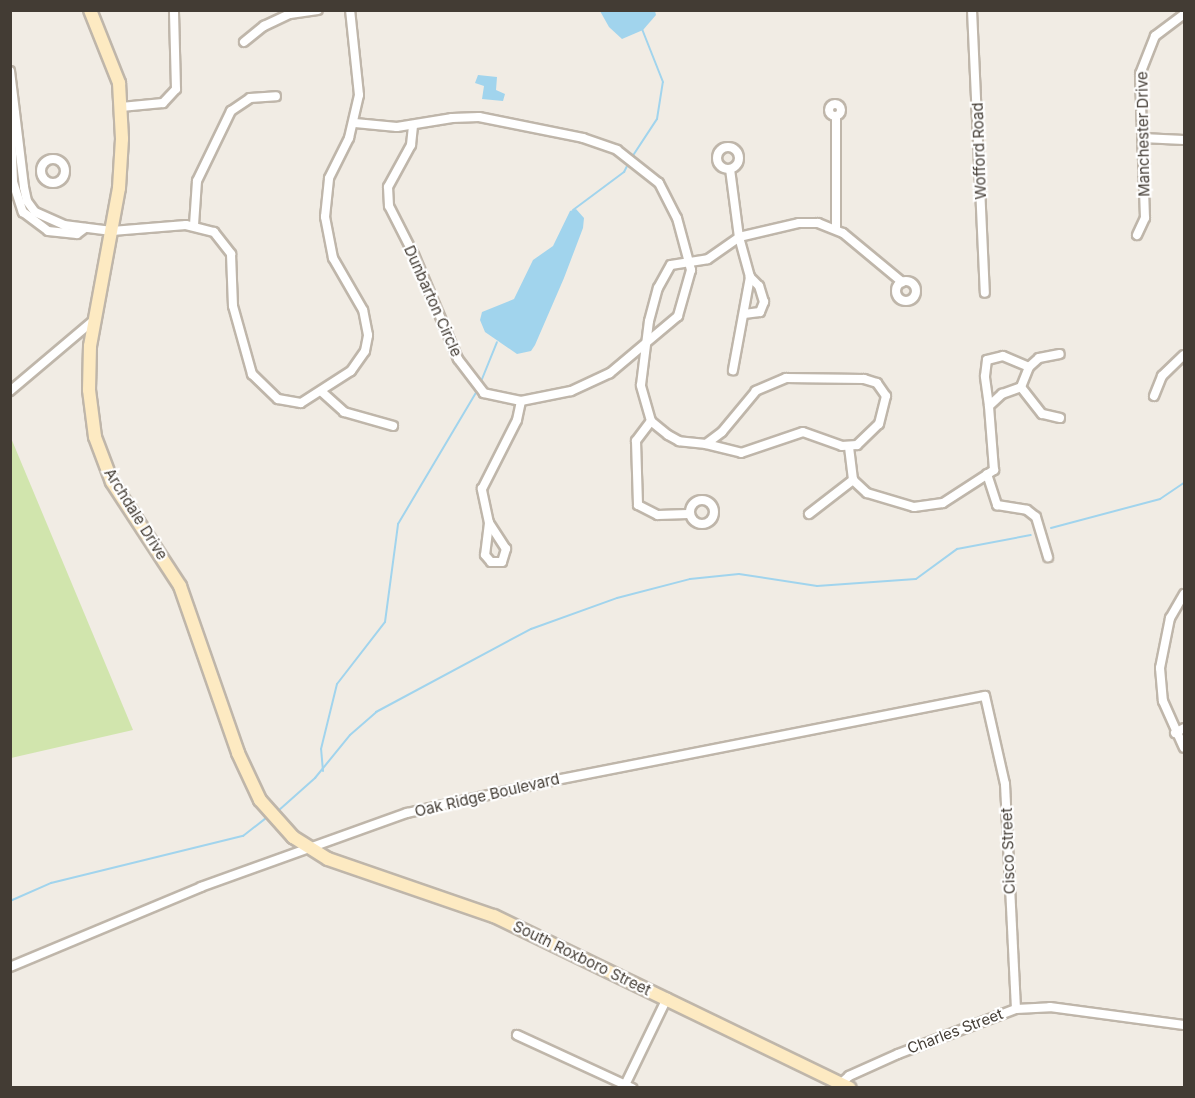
<!DOCTYPE html>
<style>
body{margin:0}
#map{position:relative;width:1195px;height:1098px;overflow:hidden;background:#f1ece4;font-family:Inter,sans-serif}
div>[style]{position:absolute}
[style*='--x']{left:calc(var(--x)*1px);top:calc(var(--y)*1px);width:calc(var(--w)*1px);rotate:calc(var(--a)*1deg)}
.green>*{inset:0;background:#d1e5ad}
.water>*{inset:0;background:#a1d4ed}
.stream>*{height:2px;margin:-1px;padding:0 1px;transform-origin:1px;border-radius:1px;background:#a1d4ed}
.roads{filter:drop-shadow(2px 0 #bfb6aa) drop-shadow(-2px 0 #bfb6aa) drop-shadow(0 2px #bfb6aa) drop-shadow(0 -2px #bfb6aa)}
.street>*{height:8px;margin:-4px;padding:0 4px;transform-origin:4px;border-radius:4px;background:#fff}
.street>.ring{margin:-4px;padding:0;box-sizing:content-box;background:none;border:8px solid #fff;border-radius:50%}
.secondary>*{height:12px;margin:-6px;padding:0 6px;transform-origin:6px;border-radius:6px;background:#fdeac2}
span{translate:-50% -50%;white-space:nowrap;text-align:center;line-height:1.15;-webkit-text-stroke:4.5px #fff;paint-order:stroke}
.street-label{font-size:15px;color:#433c34}
.frame{position:absolute;inset:0;border:12px solid #433c34;pointer-events:none}
</style>
<div id="map">
<div class="green">
<div style="clip-path:polygon(11px 438px,133px 730px,11px 758px)"></div>
</div>
<div class="water">
<div style="clip-path:polygon(600px 11px,655px 11px,656px 15px,643px 30px,622px 39px,609px 27px)"></div>
<div style="clip-path:polygon(478px 75px,497px 77px,496px 90px,505px 94px,503px 101px,482px 99px,484px 86px,475px 83px)"></div>
<div style="clip-path:polygon(576px 209px,584px 218px,583px 228px,564px 278px,535px 345px,531px 351px,517px 354px,485px 332px,480px 320px,482px 312px,514px 299px,533px 260px,553px 246px,570px 211px)"></div>
</div>
<div class="stream">
<div style="--x:632;--y:157;--w:45;--a:-56.7"></div>
<div style="--x:657;--y:119;--w:37;--a:-81"></div>
<div style="--x:663;--y:82;--w:57;--a:-111.6"></div>
<div style="--x:573;--y:210;--w:64;--a:-36.7"></div>
<div style="--x:624;--y:172;--w:11;--a:-63"></div>
<div style="--x:480;--y:384;--w:45;--a:-68"></div>
<div style="--x:1051;--y:528;--w:113;--a:-14.9"></div>
<div style="--x:1160;--y:499;--w:29;--a:-34"></div>
<div style="--x:323;--y:771;--w:22;--a:-95"></div>
<div style="--x:321;--y:749;--w:67;--a:-76.2"></div>
<div style="--x:337;--y:684;--w:78;--a:-52.3"></div>
<div style="--x:385;--y:622;--w:99;--a:-82.4"></div>
<div style="--x:398;--y:524;--w:157;--a:-59.3"></div>
<div style="--x:278;--y:811;--w:50;--a:-41.7"></div>
<div style="--x:315;--y:778;--w:55;--a:-50.9"></div>
<div style="--x:350;--y:735;--w:35;--a:-41"></div>
<div style="--x:376;--y:712;--w:176;--a:-28.2"></div>
<div style="--x:531;--y:629;--w:91;--a:-19.8"></div>
<div style="--x:617;--y:598;--w:75;--a:-14.6"></div>
<div style="--x:690;--y:579;--w:49;--a:-5.8"></div>
<div style="--x:739;--y:574;--w:79;--a:8.7"></div>
<div style="--x:817;--y:586;--w:99;--a:-4"></div>
<div style="--x:916;--y:579;--w:51;--a:-36.2"></div>
<div style="--x:957;--y:549;--w:75;--a:-10.7"></div>
<div style="--x:10;--y:901;--w:45;--a:-23.7"></div>
<div style="--x:51;--y:883;--w:198;--a:-13.8"></div>
<div style="--x:243;--y:836;--w:29;--a:-38"></div>
</div>
<div class="roads">
<div class="street">
<div style="--x:972;--y:10;--w:283;--a:87.4"></div>
<div style="--x:244;--y:42;--w:26;--a:-39"></div>
<div style="--x:264;--y:26;--w:29;--a:-25"></div>
<div style="--x:290;--y:14;--w:28;--a:-8"></div>
<div style="--x:10;--y:71;--w:117;--a:83.1"></div>
<div style="--x:24;--y:187;--w:14;--a:78"></div>
<div style="--x:27;--y:201;--w:14;--a:54"></div>
<div style="--x:35;--y:212;--w:32;--a:24"></div>
<div style="--x:64;--y:225;--w:48;--a:7.1"></div>
<div style="--x:112;--y:231;--w:74;--a:-4.6"></div>
<div style="--x:186;--y:225;--w:29;--a:14"></div>
<div style="--x:214;--y:232;--w:28;--a:52"></div>
<div style="--x:231;--y:254;--w:52;--a:87.8"></div>
<div style="--x:233;--y:306;--w:71;--a:74.4"></div>
<div style="--x:252;--y:374;--w:36;--a:44"></div>
<div style="--x:278;--y:399;--w:23;--a:10"></div>
<div style="--x:301;--y:403;--w:59;--a:-32.6"></div>
<div style="--x:351;--y:371;--w:24;--a:-55"></div>
<div style="--x:365;--y:351;--w:16;--a:-79"></div>
<div style="--x:368;--y:335;--w:25;--a:-101"></div>
<div style="--x:363;--y:310;--w:60;--a:-120"></div>
<div style="--x:333;--y:258;--w:42;--a:-101"></div>
<div style="--x:325;--y:217;--w:39;--a:-84"></div>
<div style="--x:329;--y:178;--w:45;--a:-63.4"></div>
<div style="--x:349;--y:138;--w:44;--a:-76.9"></div>
<div style="--x:359;--y:95;--w:85;--a:-96"></div>
<div class="ring" style="left:829px;top:104px;width:4px;height:4px"></div>
<div style="--x:121;--y:107;--w:42;--a:-5.4"></div>
<div style="--x:163;--y:103;--w:19;--a:-47"></div>
<div style="--x:176;--y:89;--w:79;--a:-91.5"></div>
<div style="--x:15;--y:113;--w:15;--a:106"></div>
<div style="--x:11;--y:127;--w:55;--a:87.9"></div>
<div style="--x:13;--y:182;--w:32;--a:72"></div>
<div style="--x:23;--y:212;--w:31;--a:37"></div>
<div style="--x:48;--y:231;--w:29;--a:6"></div>
<div style="--x:77;--y:234;--w:10;--a:-37"></div>
<div style="--x:355;--y:123;--w:42;--a:5.4"></div>
<div style="--x:397;--y:127;--w:56;--a:-9.3"></div>
<div style="--x:452;--y:118;--w:27;--a:-2"></div>
<div style="--x:479;--y:117;--w:106;--a:11.4"></div>
<div style="--x:583;--y:138;--w:36;--a:19"></div>
<div style="--x:617;--y:150;--w:53;--a:38.2"></div>
<div style="--x:659;--y:183;--w:39;--a:63"></div>
<div style="--x:677;--y:218;--w:54;--a:74.9"></div>
<div style="--x:691;--y:270;--w:48;--a:105.8"></div>
<div style="--x:678;--y:316;--w:89;--a:140"></div>
<div style="--x:610;--y:373;--w:43;--a:155.2"></div>
<div style="--x:571;--y:391;--w:51;--a:168.7"></div>
<div style="--x:521;--y:401;--w:38;--a:-168"></div>
<div style="--x:484;--y:393;--w:43;--a:-127.4"></div>
<div style="--x:458;--y:359;--w:113;--a:-112.9"></div>
<div style="--x:414;--y:255;--w:55;--a:-117"></div>
<div style="--x:389;--y:206;--w:19;--a:-93"></div>
<div style="--x:388;--y:187;--w:48;--a:-61.3"></div>
<div style="--x:411;--y:145;--w:20;--a:-84"></div>
<div style="--x:1142;--y:138;--w:42;--a:2.7"></div>
<div class="ring" style="left:717px;top:147px;width:14px;height:14px"></div>
<div class="ring" style="left:41px;top:159px;width:16px;height:16px"></div>
<div style="--x:730;--y:169;--w:69;--a:82.5"></div>
<div style="--x:739;--y:237;--w:41;--a:74.6"></div>
<div style="--x:750;--y:277;--w:95;--a:100.4"></div>
<div style="--x:194;--y:225;--w:44;--a:-86.1"></div>
<div style="--x:197;--y:181;--w:78;--a:-64.1"></div>
<div style="--x:231;--y:111;--w:23;--a:-34"></div>
<div style="--x:250;--y:98;--w:26;--a:-4"></div>
<div style="--x:836;--y:228;--w:112;--a:-90"></div>
<div style="--x:1137;--y:235;--w:19;--a:-65"></div>
<div style="--x:1145;--y:218;--w:144;--a:-92"></div>
<div style="--x:1140;--y:74;--w:41;--a:-68.5"></div>
<div style="--x:1155;--y:36;--w:36;--a:-37"></div>
<div class="ring" style="left:896px;top:281px;width:12px;height:12px"></div>
<div style="--x:744;--y:314;--w:16;--a:-7"></div>
<div style="--x:760;--y:312;--w:11;--a:-68"></div>
<div style="--x:764;--y:302;--w:17;--a:-107"></div>
<div style="--x:759;--y:286;--w:13;--a:-135"></div>
<div style="--x:10;--y:391;--w:110;--a:-40.2"></div>
<div style="--x:322;--y:392;--w:30;--a:42"></div>
<div style="--x:344;--y:412;--w:51;--a:15.9"></div>
<div style="--x:1154;--y:396;--w:22;--a:-68"></div>
<div style="--x:1162;--y:376;--w:30;--a:-44"></div>
<div style="--x:989;--y:406;--w:30;--a:-98"></div>
<div style="--x:985;--y:376;--w:16;--a:-83"></div>
<div style="--x:987;--y:360;--w:16;--a:-14"></div>
<div style="--x:1003;--y:356;--w:28;--a:23"></div>
<div style="--x:1060;--y:418;--w:18;--a:-167"></div>
<div style="--x:1042;--y:414;--w:34;--a:-128"></div>
<div style="--x:1021;--y:387;--w:22;--a:-68"></div>
<div style="--x:1029;--y:367;--w:13;--a:-42"></div>
<div style="--x:1039;--y:358;--w:21;--a:-11"></div>
<div style="--x:651;--y:421;--w:25;--a:127"></div>
<div style="--x:636;--y:441;--w:64;--a:88.2"></div>
<div style="--x:638;--y:505;--w:22;--a:27"></div>
<div style="--x:658;--y:515;--w:30;--a:-2"></div>
<div style="--x:706;--y:444;--w:36;--a:14"></div>
<div style="--x:741;--y:453;--w:65;--a:-18.7"></div>
<div style="--x:803;--y:432;--w:41;--a:19.7"></div>
<div style="--x:842;--y:446;--w:15;--a:-4"></div>
<div style="--x:857;--y:445;--w:30;--a:-44"></div>
<div style="--x:879;--y:424;--w:29;--a:-76"></div>
<div style="--x:886;--y:396;--w:16;--a:-125"></div>
<div style="--x:877;--y:383;--w:14;--a:-163"></div>
<div style="--x:864;--y:379;--w:78;--a:-179.3"></div>
<div style="--x:786;--y:378;--w:33;--a:157"></div>
<div style="--x:756;--y:391;--w:53;--a:129.7"></div>
<div style="--x:722;--y:432;--w:20;--a:143"></div>
<div style="--x:706;--y:444;--w:27;--a:-174"></div>
<div style="--x:679;--y:441;--w:13;--a:-151"></div>
<div style="--x:668;--y:435;--w:22;--a:-141"></div>
<div style="--x:651;--y:421;--w:37;--a:-106"></div>
<div style="--x:641;--y:385;--w:64;--a:-82.9"></div>
<div style="--x:649;--y:321;--w:34;--a:-75"></div>
<div style="--x:658;--y:288;--w:26;--a:-61"></div>
<div style="--x:671;--y:265;--w:37;--a:-9"></div>
<div style="--x:708;--y:259;--w:38;--a:-35"></div>
<div style="--x:739;--y:237;--w:62;--a:-13.1"></div>
<div style="--x:799;--y:223;--w:19;--a:0"></div>
<div style="--x:818;--y:223;--w:27;--a:22"></div>
<div style="--x:843;--y:233;--w:77;--a:39.7"></div>
<div style="--x:849;--y:447;--w:33;--a:83"></div>
<div style="--x:853;--y:480;--w:19;--a:43"></div>
<div style="--x:867;--y:493;--w:49;--a:16.6"></div>
<div style="--x:914;--y:507;--w:29;--a:-8"></div>
<div style="--x:943;--y:503;--w:61;--a:-32.9"></div>
<div style="--x:994;--y:470;--w:64;--a:-94.5"></div>
<div style="--x:989;--y:406;--w:18;--a:-43"></div>
<div style="--x:1002;--y:394;--w:20;--a:-20"></div>
<div style="--x:987;--y:474;--w:33;--a:72"></div>
<div style="--x:997;--y:505;--w:30;--a:9"></div>
<div style="--x:1027;--y:510;--w:11;--a:38"></div>
<div style="--x:1036;--y:517;--w:42;--a:73.3"></div>
<div class="ring" style="left:690px;top:500px;width:16px;height:16px"></div>
<div style="--x:809;--y:514;--w:56;--a:-37.7"></div>
<div style="--x:489;--y:523;--w:32;--a:97"></div>
<div style="--x:485;--y:555;--w:9;--a:49"></div>
<div style="--x:491;--y:562;--w:11;--a:0"></div>
<div style="--x:502;--y:562;--w:14;--a:-73"></div>
<div style="--x:506;--y:549;--w:31;--a:-123"></div>
<div style="--x:489;--y:523;--w:35;--a:-102"></div>
<div style="--x:482;--y:489;--w:77;--a:-63.1"></div>
<div style="--x:517;--y:420;--w:19;--a:-78"></div>
<div style="--x:1184;--y:594;--w:28;--a:120"></div>
<div style="--x:1170;--y:618;--w:51;--a:101.3"></div>
<div style="--x:1160;--y:668;--w:33;--a:85"></div>
<div style="--x:1163;--y:701;--w:51;--a:65.9"></div>
<div style="--x:1175;--y:733;--w:10;--a:-29"></div>
<div style="--x:10;--y:967;--w:207;--a:-22.7"></div>
<div style="--x:201;--y:887;--w:219;--a:-19.8"></div>
<div style="--x:407;--y:813;--w:148;--a:-12.5"></div>
<div style="--x:551;--y:781;--w:442;--a:-11.1"></div>
<div style="--x:985;--y:696;--w:90;--a:77.2"></div>
<div style="--x:1005;--y:784;--w:225;--a:87.2"></div>
<div style="--x:517;--y:1035;--w:127;--a:24.7"></div>
<div style="--x:625;--y:1085;--w:97;--a:-64.2"></div>
<div style="--x:838;--y:1086;--w:15;--a:-42"></div>
<div style="--x:849;--y:1076;--w:54;--a:-24.2"></div>
<div style="--x:898;--y:1054;--w:126;--a:-20.9"></div>
<div style="--x:1016;--y:1009;--w:34;--a:-3"></div>
<div style="--x:1050;--y:1007;--w:135;--a:7.7"></div>
</div>
<div class="secondary">
<div style="--x:90;--y:10;--w:79;--a:68.3"></div>
<div style="--x:119;--y:83;--w:56;--a:86.9"></div>
<div style="--x:122;--y:139;--w:49;--a:93.5"></div>
<div style="--x:119;--y:188;--w:161;--a:100.4"></div>
<div style="--x:90;--y:346;--w:44;--a:91.3"></div>
<div style="--x:89;--y:390;--w:47;--a:82.7"></div>
<div style="--x:95;--y:437;--w:48;--a:69.3"></div>
<div style="--x:112;--y:482;--w:124;--a:56.8"></div>
<div style="--x:180;--y:586;--w:177;--a:70.8"></div>
<div style="--x:238;--y:753;--w:52;--a:64.9"></div>
<div style="--x:260;--y:800;--w:50;--a:48.3"></div>
<div style="--x:293;--y:837;--w:41;--a:32.2"></div>
<div style="--x:328;--y:859;--w:176;--a:19"></div>
<div style="--x:494;--y:916;--w:395;--a:25.8"></div>
</div>
</div>
<div class="street-label">
<span style="left:1143px;top:134px;rotate:-91deg">Manchester Drive</span>
<span style="left:979px;top:151px;rotate:-92deg">Wofford Road</span>
<span style="left:433px;top:301px;rotate:66deg">Dunbarton Circle</span>
<span style="left:136px;top:514px;rotate:58deg">Archdale Drive</span>
<span style="left:487px;top:795px;rotate:-13deg">Oak Ridge Boulevard</span>
<span style="left:1008px;top:851px;rotate:-92deg">Cisco Street</span>
<span style="left:582px;top:958px;rotate:26deg">South Roxboro Street</span>
<span style="left:955px;top:1031px;rotate:-21deg">Charles Street</span>
</div>
<div class="frame"></div>
</div>
